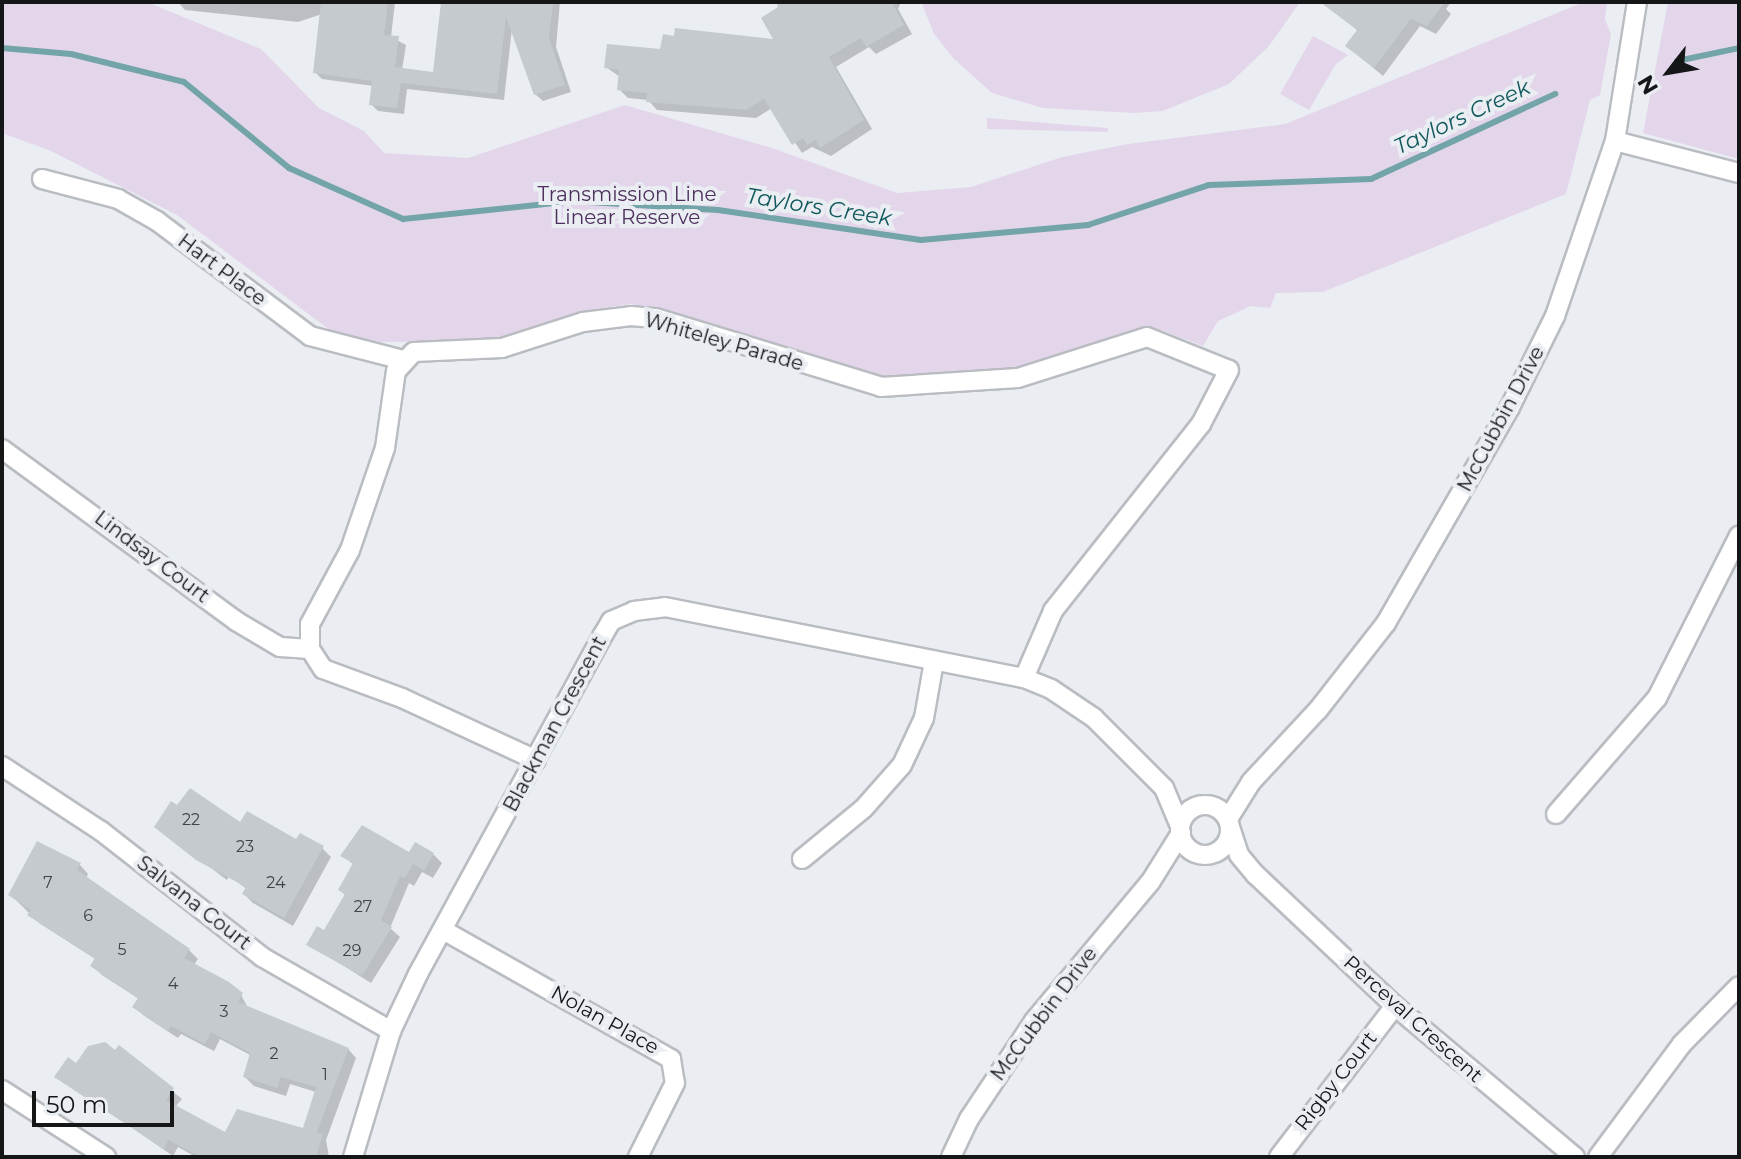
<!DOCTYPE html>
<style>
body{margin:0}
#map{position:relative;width:1741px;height:1159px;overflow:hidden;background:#eaeef3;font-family:Montserrat,sans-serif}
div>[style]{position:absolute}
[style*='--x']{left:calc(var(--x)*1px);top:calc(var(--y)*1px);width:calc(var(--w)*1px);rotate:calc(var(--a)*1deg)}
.green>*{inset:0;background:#e3d6eb}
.shadow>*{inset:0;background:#0003}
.stream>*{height:6px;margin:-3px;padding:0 3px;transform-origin:3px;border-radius:3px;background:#73a4a7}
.building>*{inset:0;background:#c4cacd}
.roads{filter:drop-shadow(2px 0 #b9bcc1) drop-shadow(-2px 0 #b9bcc1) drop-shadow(0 2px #b9bcc1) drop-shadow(0 -2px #b9bcc1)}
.minor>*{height:18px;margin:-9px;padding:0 9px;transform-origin:9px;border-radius:9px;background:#fff}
.minor>.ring{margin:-9px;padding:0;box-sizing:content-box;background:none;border:18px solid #fff;border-radius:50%}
span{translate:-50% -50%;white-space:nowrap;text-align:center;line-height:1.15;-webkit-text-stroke:8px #eaeef3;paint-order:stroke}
.number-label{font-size:16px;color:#414345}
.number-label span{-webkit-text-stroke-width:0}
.park-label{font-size:20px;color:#4d2f5c}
.street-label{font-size:20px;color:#151618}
.water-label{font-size:22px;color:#11585c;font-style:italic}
.frame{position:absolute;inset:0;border:4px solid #151618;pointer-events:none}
.north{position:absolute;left:1629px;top:32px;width:80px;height:80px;-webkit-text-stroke:6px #eaeef3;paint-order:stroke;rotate:239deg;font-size:22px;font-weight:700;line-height:32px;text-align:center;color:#151618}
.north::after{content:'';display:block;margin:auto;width:28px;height:36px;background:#151618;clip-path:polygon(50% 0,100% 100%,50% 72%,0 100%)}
.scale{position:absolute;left:32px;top:1091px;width:142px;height:36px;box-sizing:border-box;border:4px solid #151618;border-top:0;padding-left:10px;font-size:24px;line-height:28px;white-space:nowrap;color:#151618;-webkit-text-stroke:6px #eaeef3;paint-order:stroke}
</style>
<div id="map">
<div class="green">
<div style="clip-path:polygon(2px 2px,147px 2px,261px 49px,319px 108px,364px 131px,384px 153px,468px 158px,625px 105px,772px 148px,897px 193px,971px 187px,1062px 157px,1128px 144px,1285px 124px,1584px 2px,1607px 2px,1605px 19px,1611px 34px,1600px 95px,1590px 100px,1566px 194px,1323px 292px,1276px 293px,1270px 308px,1251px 306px,1218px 321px,1203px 346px,1156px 328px,1140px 328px,1015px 368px,893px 379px,631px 304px,589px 310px,486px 341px,379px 342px,331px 331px,177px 215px,51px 151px,2px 133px)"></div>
<div style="clip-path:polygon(921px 2px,1300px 2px,1269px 46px,1229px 84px,1163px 111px,1134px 113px,1043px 108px,992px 93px,954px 59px,934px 34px)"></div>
<div style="clip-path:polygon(1668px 2px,1739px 2px,1739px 159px,1643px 133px)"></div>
<div style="clip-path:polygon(1313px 36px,1348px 55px,1336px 64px,1309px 110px,1280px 94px)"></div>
<div style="clip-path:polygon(987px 118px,1108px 128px,1108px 132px,987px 129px)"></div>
</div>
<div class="shadow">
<div style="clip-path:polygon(178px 2px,395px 2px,391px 37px,406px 45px,402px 70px,435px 74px,443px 2px,560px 2px,556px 47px,571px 92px,543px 101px,535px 94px,512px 28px,504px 100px,407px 89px,404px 114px,378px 111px,371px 104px,373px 86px,322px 79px,315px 72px,322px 14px,298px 22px,185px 10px)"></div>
<div style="clip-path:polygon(791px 2px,901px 2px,898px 9px,912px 34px,876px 54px,869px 47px,836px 67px,872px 129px,831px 156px,812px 147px,802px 153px,772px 108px,756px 118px,657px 110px,648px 100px,628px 98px,619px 89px,620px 77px,606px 67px,777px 42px)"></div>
<div style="clip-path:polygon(1327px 2px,1451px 2px,1446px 9px,1451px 14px,1436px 34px,1420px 26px,1383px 76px,1347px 46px,1358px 31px)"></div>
<div style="clip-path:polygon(240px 825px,322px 848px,331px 857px,293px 926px,253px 903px,244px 894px,247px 889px,229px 876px,227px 880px,156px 827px)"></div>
<div style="clip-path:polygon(38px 844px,80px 865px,88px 874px,86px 878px,189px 950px,198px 959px,193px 966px,241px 995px,248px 1008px,348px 1049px,356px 1058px,326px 1140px,329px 1157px,196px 1157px,178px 1147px,173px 1156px,57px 1076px,119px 1048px,182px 1099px,175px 1107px,225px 1134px,305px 1130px,316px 1092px,290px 1084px,286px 1096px,254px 1086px,245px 1077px,252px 1056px,220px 1039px,214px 1051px,181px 1034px,178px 1038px,143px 1015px,134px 1006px,139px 999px,102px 975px,93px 966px,97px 960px,39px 923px,10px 894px)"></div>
<div style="clip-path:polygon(433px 854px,442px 863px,433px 878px,422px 872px,414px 886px,409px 883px,390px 928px,400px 937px,371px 983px,309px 944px,325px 933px,346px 896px,340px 890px,354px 865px,343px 856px)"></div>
</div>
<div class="stream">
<div style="--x:2;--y:48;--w:69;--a:5"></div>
<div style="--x:71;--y:54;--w:116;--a:13.9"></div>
<div style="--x:184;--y:82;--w:136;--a:39.3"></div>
<div style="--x:289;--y:168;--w:125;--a:24.1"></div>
<div style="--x:403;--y:219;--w:171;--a:-6"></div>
<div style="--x:573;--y:201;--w:145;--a:3.6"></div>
<div style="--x:718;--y:210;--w:205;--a:8.4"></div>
<div style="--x:921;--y:240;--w:168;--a:-5.1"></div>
<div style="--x:1088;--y:225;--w:127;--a:-18.3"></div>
<div style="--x:1209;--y:185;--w:162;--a:-2.1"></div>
<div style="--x:1371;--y:179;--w:203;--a:-24.8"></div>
<div style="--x:1677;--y:61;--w:63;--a:-11.8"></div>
</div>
<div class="building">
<div style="clip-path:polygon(321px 2px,388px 2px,384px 35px,399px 36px,395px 67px,433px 72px,441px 2px,553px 2px,549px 38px,565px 85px,534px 95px,506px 17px,497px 94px,401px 83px,397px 108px,369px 105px,372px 81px,313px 73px)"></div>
<div style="clip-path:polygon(776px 2px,892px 2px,904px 25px,866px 47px,861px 38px,829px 57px,864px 120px,820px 148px,816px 140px,807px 145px,803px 138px,792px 145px,764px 99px,746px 110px,646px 102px,647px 93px,617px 90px,619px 70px,604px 68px,607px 44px,660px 49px,663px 34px,674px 36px,675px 28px,773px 39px,761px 18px,778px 7px)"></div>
<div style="clip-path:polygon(1320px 2px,1445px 2px,1427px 26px,1411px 19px,1374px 68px,1345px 46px,1357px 30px)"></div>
<div style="clip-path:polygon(190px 788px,240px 822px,247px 811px,296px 839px,300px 833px,324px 846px,284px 918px,242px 894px,246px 887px,196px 860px,154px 827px,171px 801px,177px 805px)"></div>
<div style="clip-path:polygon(362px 825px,409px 852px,415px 842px,434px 853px,424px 871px,413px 864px,405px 878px,400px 876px,381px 920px,392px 927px,362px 976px,306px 945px,317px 926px,324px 930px,345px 894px,338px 890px,353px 863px,340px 856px)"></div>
<div style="clip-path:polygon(37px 841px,81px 863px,77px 870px,190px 949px,184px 958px,229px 982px,243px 993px,238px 1002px,349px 1048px,317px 1132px,323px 1134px,316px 1157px,201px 1157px,168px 1140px,164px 1149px,54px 1077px,68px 1057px,76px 1063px,88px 1046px,105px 1042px,115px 1050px,119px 1045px,174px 1088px,166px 1100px,225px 1132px,237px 1109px,303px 1128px,316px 1087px,281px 1077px,277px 1088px,243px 1077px,250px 1053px,211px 1032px,205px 1044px,171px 1026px,168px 1031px,132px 1007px,138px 998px,90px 966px,95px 958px,27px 915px,31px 910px,8px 895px)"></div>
</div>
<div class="roads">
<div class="minor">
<div style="--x:1615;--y:141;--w:128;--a:14.5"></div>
<div style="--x:42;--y:179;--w:79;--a:14.7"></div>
<div style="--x:118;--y:199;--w:45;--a:29.4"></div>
<div style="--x:157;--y:221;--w:191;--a:36.9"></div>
<div style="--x:310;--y:336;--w:96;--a:14.5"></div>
<div style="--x:2;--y:449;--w:290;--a:36.3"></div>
<div style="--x:236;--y:621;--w:51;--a:30.6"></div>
<div style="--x:280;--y:647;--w:30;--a:4"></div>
<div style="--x:536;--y:760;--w:148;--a:-155.2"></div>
<div style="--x:402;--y:698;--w:84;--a:-159.8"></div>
<div style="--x:323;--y:669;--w:24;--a:-123"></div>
<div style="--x:310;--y:649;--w:25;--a:-90"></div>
<div style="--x:310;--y:624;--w:84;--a:-61.6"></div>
<div style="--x:350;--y:550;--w:108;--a:-71.1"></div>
<div style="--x:385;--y:448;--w:78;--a:-81.9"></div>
<div style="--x:396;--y:371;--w:26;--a:-47"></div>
<div style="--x:414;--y:352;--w:88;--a:-2.6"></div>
<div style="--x:502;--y:348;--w:85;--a:-17.8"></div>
<div style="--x:583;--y:322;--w:48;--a:-7.1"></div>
<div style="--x:631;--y:316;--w:25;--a:5"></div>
<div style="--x:656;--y:318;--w:235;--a:17"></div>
<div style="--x:881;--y:387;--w:137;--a:-3.8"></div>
<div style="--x:1018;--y:378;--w:135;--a:-17.6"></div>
<div style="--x:1147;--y:337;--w:88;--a:21.9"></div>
<div style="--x:1229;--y:370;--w:61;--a:117.4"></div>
<div style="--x:1201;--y:424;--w:238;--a:128.4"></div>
<div style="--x:1053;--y:611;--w:73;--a:113.4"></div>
<div style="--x:2;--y:766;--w:118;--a:33.3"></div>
<div style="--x:101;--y:831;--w:204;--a:38"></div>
<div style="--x:262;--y:957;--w:149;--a:29.8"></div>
<div class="ring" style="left:1180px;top:805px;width:32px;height:32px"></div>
<div style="--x:1556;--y:814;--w:154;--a:-49"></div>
<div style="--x:1657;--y:698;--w:182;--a:-63.2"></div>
<div style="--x:1228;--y:819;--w:44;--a:-58.1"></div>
<div style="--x:1251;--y:782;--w:98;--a:-47.1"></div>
<div style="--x:1318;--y:710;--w:110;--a:-52"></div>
<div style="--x:1386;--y:623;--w:249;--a:-60.1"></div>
<div style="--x:1510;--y:407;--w:102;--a:-63.7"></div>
<div style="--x:1555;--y:316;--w:185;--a:-71.1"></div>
<div style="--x:1615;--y:141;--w:141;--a:-81"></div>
<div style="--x:1230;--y:827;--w:29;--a:72"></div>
<div style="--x:1239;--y:855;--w:26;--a:50"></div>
<div style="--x:1256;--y:875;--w:191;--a:43.3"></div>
<div style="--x:1395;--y:1006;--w:235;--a:40"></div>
<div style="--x:802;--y:859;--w:80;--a:-39.4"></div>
<div style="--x:864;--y:808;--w:57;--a:-48.5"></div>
<div style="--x:902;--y:765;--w:52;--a:-64.9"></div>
<div style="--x:924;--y:718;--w:58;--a:-80"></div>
<div style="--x:443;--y:930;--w:262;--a:29.5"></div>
<div style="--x:671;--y:1059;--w:24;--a:81"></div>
<div style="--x:675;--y:1083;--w:83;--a:116.6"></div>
<div style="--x:2;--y:1090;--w:124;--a:32.8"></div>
<div style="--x:353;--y:1157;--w:132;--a:-73.2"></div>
<div style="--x:391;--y:1031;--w:63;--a:-64.7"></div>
<div style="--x:418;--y:974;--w:386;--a:-61.4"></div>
<div style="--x:603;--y:635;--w:16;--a:-60"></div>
<div style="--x:611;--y:621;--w:25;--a:-23"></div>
<div style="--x:634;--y:611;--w:31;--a:-7"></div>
<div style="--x:665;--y:607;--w:366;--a:11.2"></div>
<div style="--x:1024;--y:678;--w:29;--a:22"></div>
<div style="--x:1051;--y:689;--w:52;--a:34"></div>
<div style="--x:1094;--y:718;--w:99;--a:45"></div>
<div style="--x:1164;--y:788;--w:41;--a:67.2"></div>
<div style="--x:951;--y:1157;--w:42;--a:-64.7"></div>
<div style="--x:969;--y:1119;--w:118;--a:-56.4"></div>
<div style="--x:1034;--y:1021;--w:182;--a:-50.1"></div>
<div style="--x:1151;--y:881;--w:57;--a:-58"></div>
<div style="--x:1279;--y:1157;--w:190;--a:-52.5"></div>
<div style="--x:1598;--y:1157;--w:141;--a:-53.4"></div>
<div style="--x:1682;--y:1044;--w:81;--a:-45.5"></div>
</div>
</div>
<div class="number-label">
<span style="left:191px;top:820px">22</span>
<span style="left:245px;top:847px">23</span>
<span style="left:48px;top:883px">7</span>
<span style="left:276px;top:883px">24</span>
<span style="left:363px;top:907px">27</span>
<span style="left:88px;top:916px">6</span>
<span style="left:122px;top:950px">5</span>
<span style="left:352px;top:951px">29</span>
<span style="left:173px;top:984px">4</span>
<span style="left:224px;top:1012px">3</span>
<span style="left:274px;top:1054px">2</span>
<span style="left:325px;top:1075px">1</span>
</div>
<div class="park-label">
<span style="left:627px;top:206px">Transmission Line<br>Linear Reserve</span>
</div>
<div class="street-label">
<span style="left:222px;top:270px;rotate:37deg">Hart Place</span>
<span style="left:724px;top:342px;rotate:16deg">Whiteley Parade</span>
<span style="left:1501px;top:419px;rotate:-62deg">McCubbin Drive</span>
<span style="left:152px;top:557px;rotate:37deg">Lindsay Court</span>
<span style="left:555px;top:724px;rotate:-62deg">Blackman Crescent</span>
<span style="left:194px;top:903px;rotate:38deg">Salvana Court</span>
<span style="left:1044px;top:1014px;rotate:-53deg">McCubbin Drive</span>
<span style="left:1413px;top:1019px;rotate:42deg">Perceval Crescent</span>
<span style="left:605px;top:1020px;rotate:29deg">Nolan Place</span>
<span style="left:1336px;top:1081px;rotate:-52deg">Rigby Court</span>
</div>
<div class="water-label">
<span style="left:1462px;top:117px;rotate:-25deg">Taylors Creek</span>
<span style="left:819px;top:207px;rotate:9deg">Taylors Creek</span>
</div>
<div class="frame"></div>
<div class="north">N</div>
<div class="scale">50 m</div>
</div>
